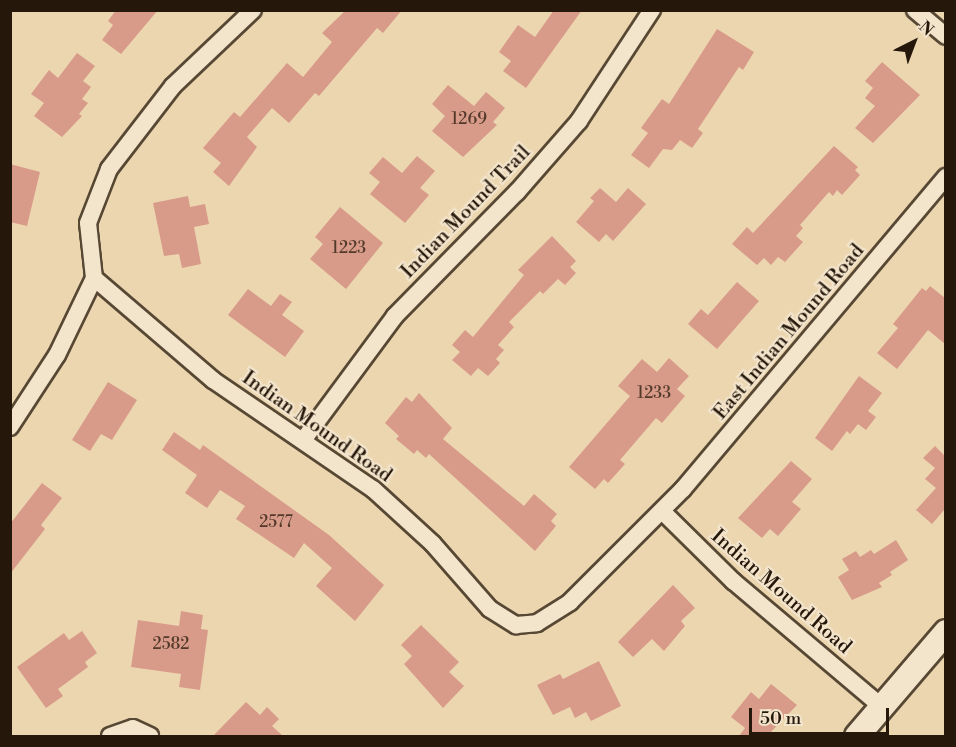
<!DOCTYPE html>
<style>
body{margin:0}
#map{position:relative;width:956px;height:747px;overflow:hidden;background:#ecd6b0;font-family:"Libre Bodoni",serif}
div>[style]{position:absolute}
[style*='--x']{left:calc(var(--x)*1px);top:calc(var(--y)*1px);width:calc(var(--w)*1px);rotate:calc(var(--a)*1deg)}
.building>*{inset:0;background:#d99b89}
.roads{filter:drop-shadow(2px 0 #574834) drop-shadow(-2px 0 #574834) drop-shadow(0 2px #574834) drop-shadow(0 -2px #574834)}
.street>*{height:16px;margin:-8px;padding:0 8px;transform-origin:8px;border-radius:8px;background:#f3e4cc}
.secondary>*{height:24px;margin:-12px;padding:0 12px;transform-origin:12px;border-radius:12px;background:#f3e4cc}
span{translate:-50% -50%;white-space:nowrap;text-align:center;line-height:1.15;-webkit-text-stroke:4.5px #f3e4cc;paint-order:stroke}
.number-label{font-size:16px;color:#52392a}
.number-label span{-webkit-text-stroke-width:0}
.street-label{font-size:20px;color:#25180b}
.frame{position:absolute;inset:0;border:12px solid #25180b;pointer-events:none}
.north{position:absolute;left:884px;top:12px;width:60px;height:60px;-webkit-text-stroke:4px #f3e4cc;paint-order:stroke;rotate:42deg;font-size:16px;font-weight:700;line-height:24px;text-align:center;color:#25180b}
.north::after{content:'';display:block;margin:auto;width:21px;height:27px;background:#25180b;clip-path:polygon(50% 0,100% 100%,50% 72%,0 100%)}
.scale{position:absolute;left:749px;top:708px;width:140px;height:27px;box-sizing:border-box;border:3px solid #25180b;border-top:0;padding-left:8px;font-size:18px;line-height:21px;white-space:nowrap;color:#25180b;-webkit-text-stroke:4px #f3e4cc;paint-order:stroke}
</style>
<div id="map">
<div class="building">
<div style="clip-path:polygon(116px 10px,158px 10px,121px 54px,102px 40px,113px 25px,108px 21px)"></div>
<div style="clip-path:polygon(346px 10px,402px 10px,383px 33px,377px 28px,319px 96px,315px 93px,289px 123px,272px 108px,247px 137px,257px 147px,229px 186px,213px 172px,221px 163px,203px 148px,234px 112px,240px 117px,287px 63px,303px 77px,332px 42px,322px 33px)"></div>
<div style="clip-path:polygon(554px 10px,582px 10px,526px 88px,503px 71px,511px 61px,499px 52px,518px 25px,535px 37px)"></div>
<div style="clip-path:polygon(717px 29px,754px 52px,743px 70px,739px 67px,698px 129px,703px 133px,692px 148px,680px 140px,672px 150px,663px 149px,649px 168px,631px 155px,648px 133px,641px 128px,662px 99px,669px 104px)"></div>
<div style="clip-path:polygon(77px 53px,95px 66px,83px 81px,91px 87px,82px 99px,88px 103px,79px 114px,82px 116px,62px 137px,34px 116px,44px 103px,31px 94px,49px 70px,58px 78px)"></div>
<div style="clip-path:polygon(882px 62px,920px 95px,873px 143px,855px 128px,875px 106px,865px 98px,873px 88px,865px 81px)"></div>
<div style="clip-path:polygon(448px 85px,474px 106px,486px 92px,505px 108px,493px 122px,497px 125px,463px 157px,432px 131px,445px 116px,432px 104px)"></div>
<div style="clip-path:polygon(834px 146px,858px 167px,855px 170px,860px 175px,842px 195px,837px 190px,833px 196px,829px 192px,800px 225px,803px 228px,796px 236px,803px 242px,785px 262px,778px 257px,771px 265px,764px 258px,757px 265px,732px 244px,747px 227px,753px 233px)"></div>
<div style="clip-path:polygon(417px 156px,435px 171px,420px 188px,429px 195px,405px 223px,370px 194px,380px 182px,369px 173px,383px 157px,402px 173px)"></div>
<div style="clip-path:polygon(10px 164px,40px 172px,27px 226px,10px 222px)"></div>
<div style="clip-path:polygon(600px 188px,616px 202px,628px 188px,646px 204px,613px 241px,606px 234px,599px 242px,576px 222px,594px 201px,590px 198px)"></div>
<div style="clip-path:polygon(188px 196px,190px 207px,205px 204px,209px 224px,194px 227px,201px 264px,182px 268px,179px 254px,164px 256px,153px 203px)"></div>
<div style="clip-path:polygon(340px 207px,383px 243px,346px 289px,310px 259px,323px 244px,315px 237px)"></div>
<div style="clip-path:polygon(552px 236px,576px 261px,570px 267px,576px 273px,565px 285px,558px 279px,543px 294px,540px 291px,509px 322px,514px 327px,498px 345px,504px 350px,496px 359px,500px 363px,488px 376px,478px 368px,471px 376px,452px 360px,460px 352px,452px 345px,465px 330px,473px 337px,524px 275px,518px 270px)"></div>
<div style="clip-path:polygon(737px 282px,759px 301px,717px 349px,688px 324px,701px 309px,708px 315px)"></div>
<div style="clip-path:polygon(930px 286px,945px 298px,945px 344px,928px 330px,897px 369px,877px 353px,898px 328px,893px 324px,922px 288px,926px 291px)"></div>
<div style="clip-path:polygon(248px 289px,271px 306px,280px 294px,292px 302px,282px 315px,304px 331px,285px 357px,228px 315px)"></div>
<div style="clip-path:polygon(669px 358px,689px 376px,677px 389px,685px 396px,662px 423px,656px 418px,620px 460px,625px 464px,608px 483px,604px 479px,595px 489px,569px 467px,630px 396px,618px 386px,642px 359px,657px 372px)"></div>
<div style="clip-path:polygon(859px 376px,882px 393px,868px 411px,876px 417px,866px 430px,858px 424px,850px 434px,847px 431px,832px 451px,815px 438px)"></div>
<div style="clip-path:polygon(108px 382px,137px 400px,112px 440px,101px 434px,90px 451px,72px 440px)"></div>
<div style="clip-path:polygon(419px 393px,452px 428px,443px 439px,524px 506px,534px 494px,557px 514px,551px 521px,556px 526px,535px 551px,429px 454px,426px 458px,417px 450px,414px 454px,396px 439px,399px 436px,385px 423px,406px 397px,412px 402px)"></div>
<div style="clip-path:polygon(174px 432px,200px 450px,203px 445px,329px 535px,384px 585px,355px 621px,316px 586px,332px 568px,304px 543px,294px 558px,236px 519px,245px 506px,220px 490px,207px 508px,185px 493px,197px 475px,162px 450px)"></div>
<div style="clip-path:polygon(935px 446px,945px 456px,945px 509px,932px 524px,916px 510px,936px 488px,925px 479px,935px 468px,923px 458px)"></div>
<div style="clip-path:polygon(791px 461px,812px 479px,792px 502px,801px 509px,778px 536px,770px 529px,762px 538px,738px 518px)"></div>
<div style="clip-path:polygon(42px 483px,62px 498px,41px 525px,45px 529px,10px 574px,10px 524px)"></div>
<div style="clip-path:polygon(896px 540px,908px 560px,890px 572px,892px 575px,879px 583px,882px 587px,852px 600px,838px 577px,849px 570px,842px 559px,856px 551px,860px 557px,871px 550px,874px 554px)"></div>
<div style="clip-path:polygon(673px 585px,695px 608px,681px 621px,685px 626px,664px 651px,652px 639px,633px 657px,618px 642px)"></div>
<div style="clip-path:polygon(181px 611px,203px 615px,201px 629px,208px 630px,200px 690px,179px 687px,181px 674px,131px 667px,138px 620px,179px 626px)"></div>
<div style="clip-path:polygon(421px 625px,459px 662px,449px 672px,464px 686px,443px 708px,404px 664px,412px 656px,401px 645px)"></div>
<div style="clip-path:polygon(82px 631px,97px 653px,85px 662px,88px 667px,58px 689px,63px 696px,46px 708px,17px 667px,64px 633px,69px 640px)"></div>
<div style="clip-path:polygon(599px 661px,621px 706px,591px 721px,586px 712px,575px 718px,570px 707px,553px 715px,537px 685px,560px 674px,563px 679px)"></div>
<div style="clip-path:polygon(771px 684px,797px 705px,767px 736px,739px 736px,745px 728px,731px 717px,751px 692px,759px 699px)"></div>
<div style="clip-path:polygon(246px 702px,260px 715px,267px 707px,279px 719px,272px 726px,283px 736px,213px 736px)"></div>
</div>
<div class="roads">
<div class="street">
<div style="--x:915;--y:10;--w:40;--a:40"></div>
<div style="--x:94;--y:278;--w:157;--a:40.6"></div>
<div style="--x:213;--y:380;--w:194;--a:34.3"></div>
<div style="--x:373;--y:489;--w:81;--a:42.5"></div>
<div style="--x:433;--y:544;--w:86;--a:48.8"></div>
<div style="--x:490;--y:609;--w:31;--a:32"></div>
<div style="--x:516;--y:625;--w:21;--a:-5"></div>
<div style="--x:537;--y:623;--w:39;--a:-32"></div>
<div style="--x:570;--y:602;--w:160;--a:-45"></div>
<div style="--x:683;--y:489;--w:408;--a:-49.9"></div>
<div style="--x:94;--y:278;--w:55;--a:-96.2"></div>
<div style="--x:88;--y:223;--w:58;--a:-68.7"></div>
<div style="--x:109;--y:169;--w:105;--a:-52.4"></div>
<div style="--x:173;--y:86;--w:110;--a:-43.5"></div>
<div style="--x:10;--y:427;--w:86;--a:-56.9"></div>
<div style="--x:57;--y:355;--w:85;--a:-64.3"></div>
<div style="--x:304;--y:439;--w:153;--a:-53.5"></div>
<div style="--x:395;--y:316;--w:174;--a:-45.5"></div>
<div style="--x:517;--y:192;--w:94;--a:-48.9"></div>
<div style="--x:579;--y:121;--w:133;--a:-56.7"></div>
<div style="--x:662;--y:511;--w:100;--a:44.6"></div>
<div style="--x:733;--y:581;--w:195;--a:40.2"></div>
<div style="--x:110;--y:736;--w:24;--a:-19"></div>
<div style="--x:133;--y:728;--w:19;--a:25"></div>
</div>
<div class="secondary">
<div style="--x:857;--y:736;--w:137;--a:-49.4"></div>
</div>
</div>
<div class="number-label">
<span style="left:469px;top:119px">1269</span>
<span style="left:349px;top:248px">1223</span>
<span style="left:654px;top:393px">1233</span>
<span style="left:276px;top:522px">2577</span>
<span style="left:171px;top:644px">2582</span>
</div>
<div class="street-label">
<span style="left:466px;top:212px;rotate:-46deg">Indian Mound Trail</span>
<span style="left:789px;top:332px;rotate:-50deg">East Indian Mound Road</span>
<span style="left:317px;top:427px;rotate:35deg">Indian Mound Road</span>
<span style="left:781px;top:592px;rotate:41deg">Indian Mound Road</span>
</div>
<div class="frame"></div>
<div class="north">N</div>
<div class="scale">50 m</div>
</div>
